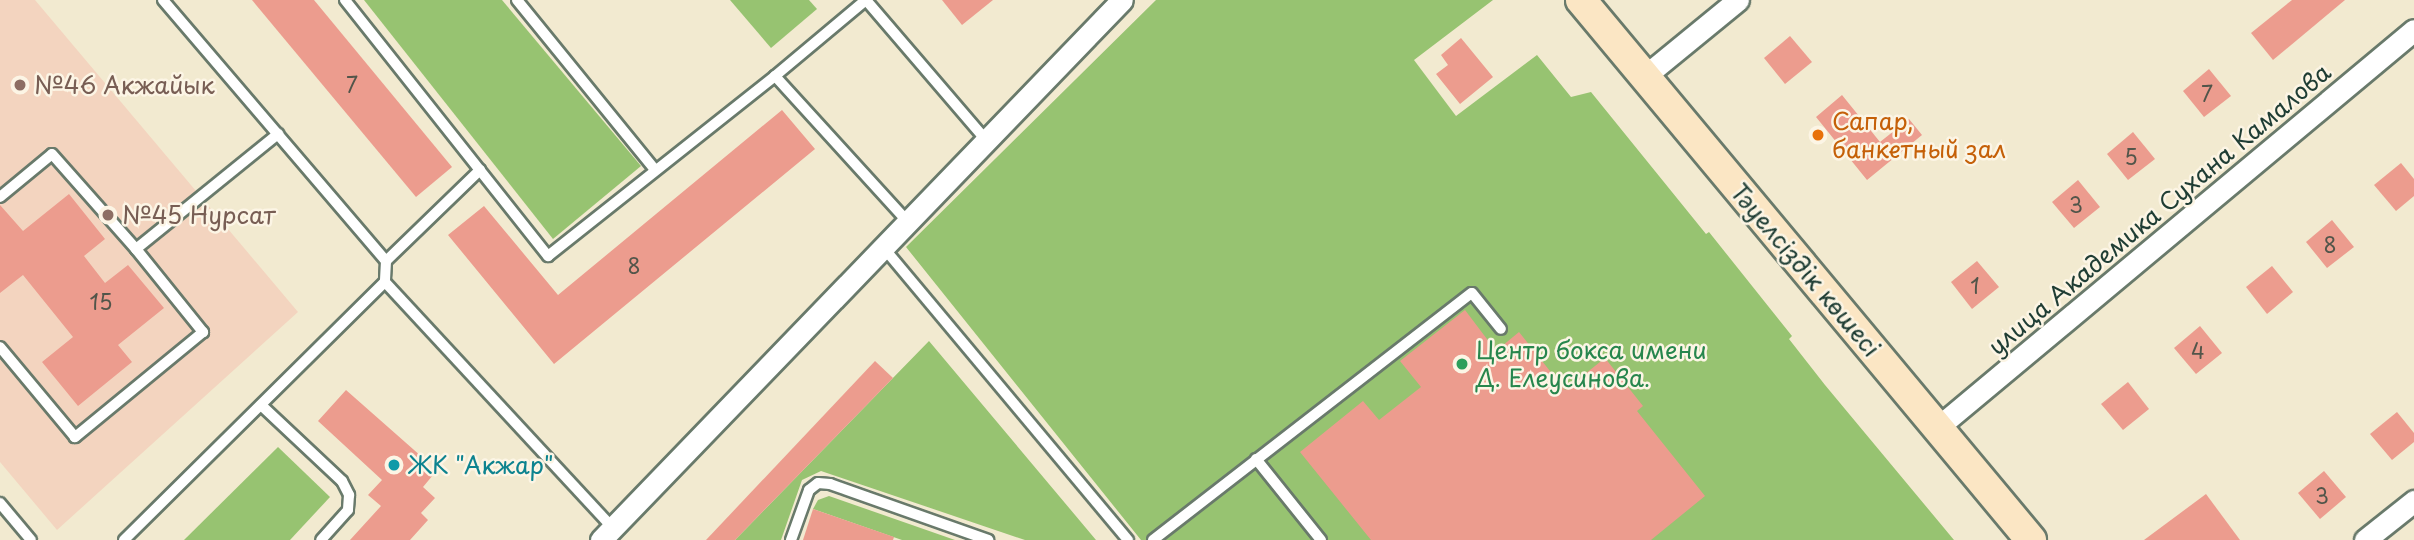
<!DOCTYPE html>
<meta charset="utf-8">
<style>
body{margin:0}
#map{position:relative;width:2414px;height:540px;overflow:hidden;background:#f2ead0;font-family:"Playpen Sans",sans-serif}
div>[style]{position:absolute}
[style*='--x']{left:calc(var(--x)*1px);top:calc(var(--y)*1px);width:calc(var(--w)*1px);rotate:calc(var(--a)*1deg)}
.built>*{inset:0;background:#f3d4bf}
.green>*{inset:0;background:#97c371}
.building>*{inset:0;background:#ec9c8e}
.roads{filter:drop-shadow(2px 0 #697a6b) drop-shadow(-2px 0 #697a6b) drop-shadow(0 2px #697a6b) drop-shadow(0 -2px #697a6b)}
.service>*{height:10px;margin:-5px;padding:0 5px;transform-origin:5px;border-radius:5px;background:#fff}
.minor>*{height:21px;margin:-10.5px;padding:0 10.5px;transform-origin:10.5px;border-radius:10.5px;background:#fff}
.secondary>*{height:30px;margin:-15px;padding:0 15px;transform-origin:15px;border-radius:15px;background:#fbe6c4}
.dots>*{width:19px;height:19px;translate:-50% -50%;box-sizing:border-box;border:4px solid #fcf5e5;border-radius:50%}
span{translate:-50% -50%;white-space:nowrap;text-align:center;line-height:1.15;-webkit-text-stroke:5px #fcf5e5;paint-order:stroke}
.number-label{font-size:21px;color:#52554a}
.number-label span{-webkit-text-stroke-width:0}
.education-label{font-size:24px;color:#785e54}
.left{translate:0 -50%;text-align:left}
.food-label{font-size:24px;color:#c56008}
.street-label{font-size:24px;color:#1f3d34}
.leisure-label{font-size:24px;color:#27864d}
.culture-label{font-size:24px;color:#0d838f}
</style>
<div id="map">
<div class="built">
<div style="clip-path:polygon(0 0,35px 0,298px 312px,57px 530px,0 462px)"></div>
</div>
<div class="green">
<div style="clip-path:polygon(364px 0,502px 0,641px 166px,553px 239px)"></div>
<div style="clip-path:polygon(730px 0,809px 0,817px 9px,771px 48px)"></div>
<div style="clip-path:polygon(1156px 0,1493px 0,1414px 60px,1456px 116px,1537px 55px,1571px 97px,1591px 92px,1706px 234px,1709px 232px,1792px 336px,1789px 339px,1825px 385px,1954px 540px,1141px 540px,906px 247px)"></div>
<div style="clip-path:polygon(929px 341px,1096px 540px,1025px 540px,821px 471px,802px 480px,781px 540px,735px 540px)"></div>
<div style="clip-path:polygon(278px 447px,330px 497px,290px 540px,184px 540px)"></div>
<div style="clip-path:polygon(829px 496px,955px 540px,902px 540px,813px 509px,818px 500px)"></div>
</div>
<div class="building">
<div style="clip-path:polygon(252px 0,314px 0,452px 167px,416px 197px)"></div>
<div style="clip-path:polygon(942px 0,993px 0,962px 25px)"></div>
<div style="clip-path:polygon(2292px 0,2345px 0,2273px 60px,2251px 33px)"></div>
<div style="clip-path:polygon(1790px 36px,1812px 62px,1785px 84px,1764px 58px)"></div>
<div style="clip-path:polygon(1461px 38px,1493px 77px,1460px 104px,1436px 74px,1448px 65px,1441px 55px)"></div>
<div style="clip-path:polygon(2209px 69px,2231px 96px,2204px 117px,2183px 91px)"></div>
<div style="clip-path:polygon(1842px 95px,1880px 142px,1909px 119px,1922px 135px,1867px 180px,1816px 117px)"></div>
<div style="clip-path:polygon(782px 110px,815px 149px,554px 364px,448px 235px,484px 206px,558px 295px)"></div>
<div style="clip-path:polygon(2133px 132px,2155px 159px,2128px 180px,2107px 154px)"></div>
<div style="clip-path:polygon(2401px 163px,2414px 179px,2414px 196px,2396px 211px,2374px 185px)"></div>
<div style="clip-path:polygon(2078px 180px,2100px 207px,2074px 228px,2052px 202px)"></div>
<div style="clip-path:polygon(69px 194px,105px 239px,84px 256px,105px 283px,128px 265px,164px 308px,118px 345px,132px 362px,78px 406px,42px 362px,73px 337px,23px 275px,0 293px,0 205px,23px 231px)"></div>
<div style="clip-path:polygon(2332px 220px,2354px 247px,2327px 268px,2306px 242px)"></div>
<div style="clip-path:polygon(1977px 261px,1999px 287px,1972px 309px,1951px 282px)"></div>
<div style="clip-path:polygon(2272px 266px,2293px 292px,2267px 314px,2246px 287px)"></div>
<div style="clip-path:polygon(1465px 310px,1496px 351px,1519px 332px,1565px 390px,1605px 358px,1643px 406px,1637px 411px,1705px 496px,1651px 540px,1371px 540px,1300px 452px,1363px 401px,1379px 420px,1421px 387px,1400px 361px)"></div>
<div style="clip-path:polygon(2200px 326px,2222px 353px,2196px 374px,2174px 348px)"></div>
<div style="clip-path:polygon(875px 361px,893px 378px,735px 540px,706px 540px)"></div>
<div style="clip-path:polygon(2128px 382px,2149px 409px,2123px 430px,2101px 404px)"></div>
<div style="clip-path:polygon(346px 390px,422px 457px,418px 462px,433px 475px,423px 487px,435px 498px,421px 513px,428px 520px,410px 540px,350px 540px,381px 506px,368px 495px,382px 480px,318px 421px)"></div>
<div style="clip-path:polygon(2397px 412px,2414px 433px,2414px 442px,2392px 460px,2370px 434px)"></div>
<div style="clip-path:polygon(2324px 471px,2346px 497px,2320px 519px,2298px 493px)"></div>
<div style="clip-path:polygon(2206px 494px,2240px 540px,2144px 540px)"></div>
<div style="clip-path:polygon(813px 509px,894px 537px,893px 540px,803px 540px)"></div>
</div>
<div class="roads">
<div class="service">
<div style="--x:163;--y:0;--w:343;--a:49.5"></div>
<div style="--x:386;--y:261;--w:21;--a:93"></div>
<div style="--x:385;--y:282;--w:335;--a:47.2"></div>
<div style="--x:345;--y:0;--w:327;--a:51.6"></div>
<div style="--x:548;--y:256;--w:290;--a:-38.4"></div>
<div style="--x:775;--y:76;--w:119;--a:-39.9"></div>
<div style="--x:517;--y:0;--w:219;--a:50.9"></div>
<div style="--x:866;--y:0;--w:186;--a:49.4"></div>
<div style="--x:775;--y:76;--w:196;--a:47.7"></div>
<div style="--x:0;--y:197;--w:67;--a:-39.6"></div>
<div style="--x:52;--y:154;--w:127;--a:48.5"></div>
<div style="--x:136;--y:249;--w:107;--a:51.1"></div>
<div style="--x:203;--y:332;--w:166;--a:140.6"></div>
<div style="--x:75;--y:437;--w:117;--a:-129.8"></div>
<div style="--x:883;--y:247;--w:382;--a:50.1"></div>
<div style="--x:136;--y:249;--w:183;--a:-39"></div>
<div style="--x:386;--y:261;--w:131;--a:-44.1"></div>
<div style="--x:261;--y:405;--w:111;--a:43.2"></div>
<div style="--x:342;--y:481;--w:16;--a:63"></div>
<div style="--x:349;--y:495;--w:15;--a:94"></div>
<div style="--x:348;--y:510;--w:40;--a:132"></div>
<div style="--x:1256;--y:459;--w:104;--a:51.3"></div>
<div style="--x:0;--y:503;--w:48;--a:50"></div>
<div style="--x:124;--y:540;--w:367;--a:-44.7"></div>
<div style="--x:791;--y:540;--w:53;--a:-70.2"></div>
<div style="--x:809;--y:490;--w:11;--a:-38"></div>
<div style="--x:818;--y:483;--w:12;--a:5"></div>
<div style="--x:830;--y:484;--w:168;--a:19.5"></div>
<div style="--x:1153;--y:540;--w:403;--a:-37.8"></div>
<div style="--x:1472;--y:293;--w:46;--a:51.1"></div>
</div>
<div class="minor">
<div style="--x:1645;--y:76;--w:120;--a:-39.3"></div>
<div style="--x:1937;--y:428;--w:621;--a:-39.84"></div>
<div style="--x:601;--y:540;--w:750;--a:-46.03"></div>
<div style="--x:2365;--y:540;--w:63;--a:-38.5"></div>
</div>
<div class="secondary">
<div style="--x:1581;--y:0;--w:703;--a:50.19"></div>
</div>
</div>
<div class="dots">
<div style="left:20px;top:85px;background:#8d6e63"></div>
<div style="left:1818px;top:135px;background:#e8710a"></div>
<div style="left:108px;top:215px;background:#8d6e63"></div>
<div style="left:1462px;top:364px;background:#2e9e5b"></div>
<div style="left:394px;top:465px;background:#0f9aa8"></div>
</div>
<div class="number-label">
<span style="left:352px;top:84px">7</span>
<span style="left:2207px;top:93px">7</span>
<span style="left:2131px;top:156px">5</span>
<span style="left:2076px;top:204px">3</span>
<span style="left:2330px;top:244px">8</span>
<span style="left:634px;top:265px">8</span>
<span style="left:1975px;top:285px">1</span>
<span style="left:101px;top:301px">15</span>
<span style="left:2198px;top:350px">4</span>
<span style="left:2322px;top:495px">3</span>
</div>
<div class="education-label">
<span class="left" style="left:34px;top:85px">№46 Акжайык</span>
<span class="left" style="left:122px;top:215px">№45 Нурсат</span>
</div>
<div class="food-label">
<span class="left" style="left:1832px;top:135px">Сапар,<br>банкетный зал</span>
</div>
<div class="street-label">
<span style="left:2159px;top:209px;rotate:-40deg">улица Академика Сухана Камалова</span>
<span style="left:1806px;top:270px;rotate:50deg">Тәуелсіздік көшесі</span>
</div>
<div class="leisure-label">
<span class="left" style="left:1476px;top:364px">Центр бокса имени<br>Д. Елеусинова.</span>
</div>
<div class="culture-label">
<span class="left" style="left:408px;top:465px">ЖК "Акжар"</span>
</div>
</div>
